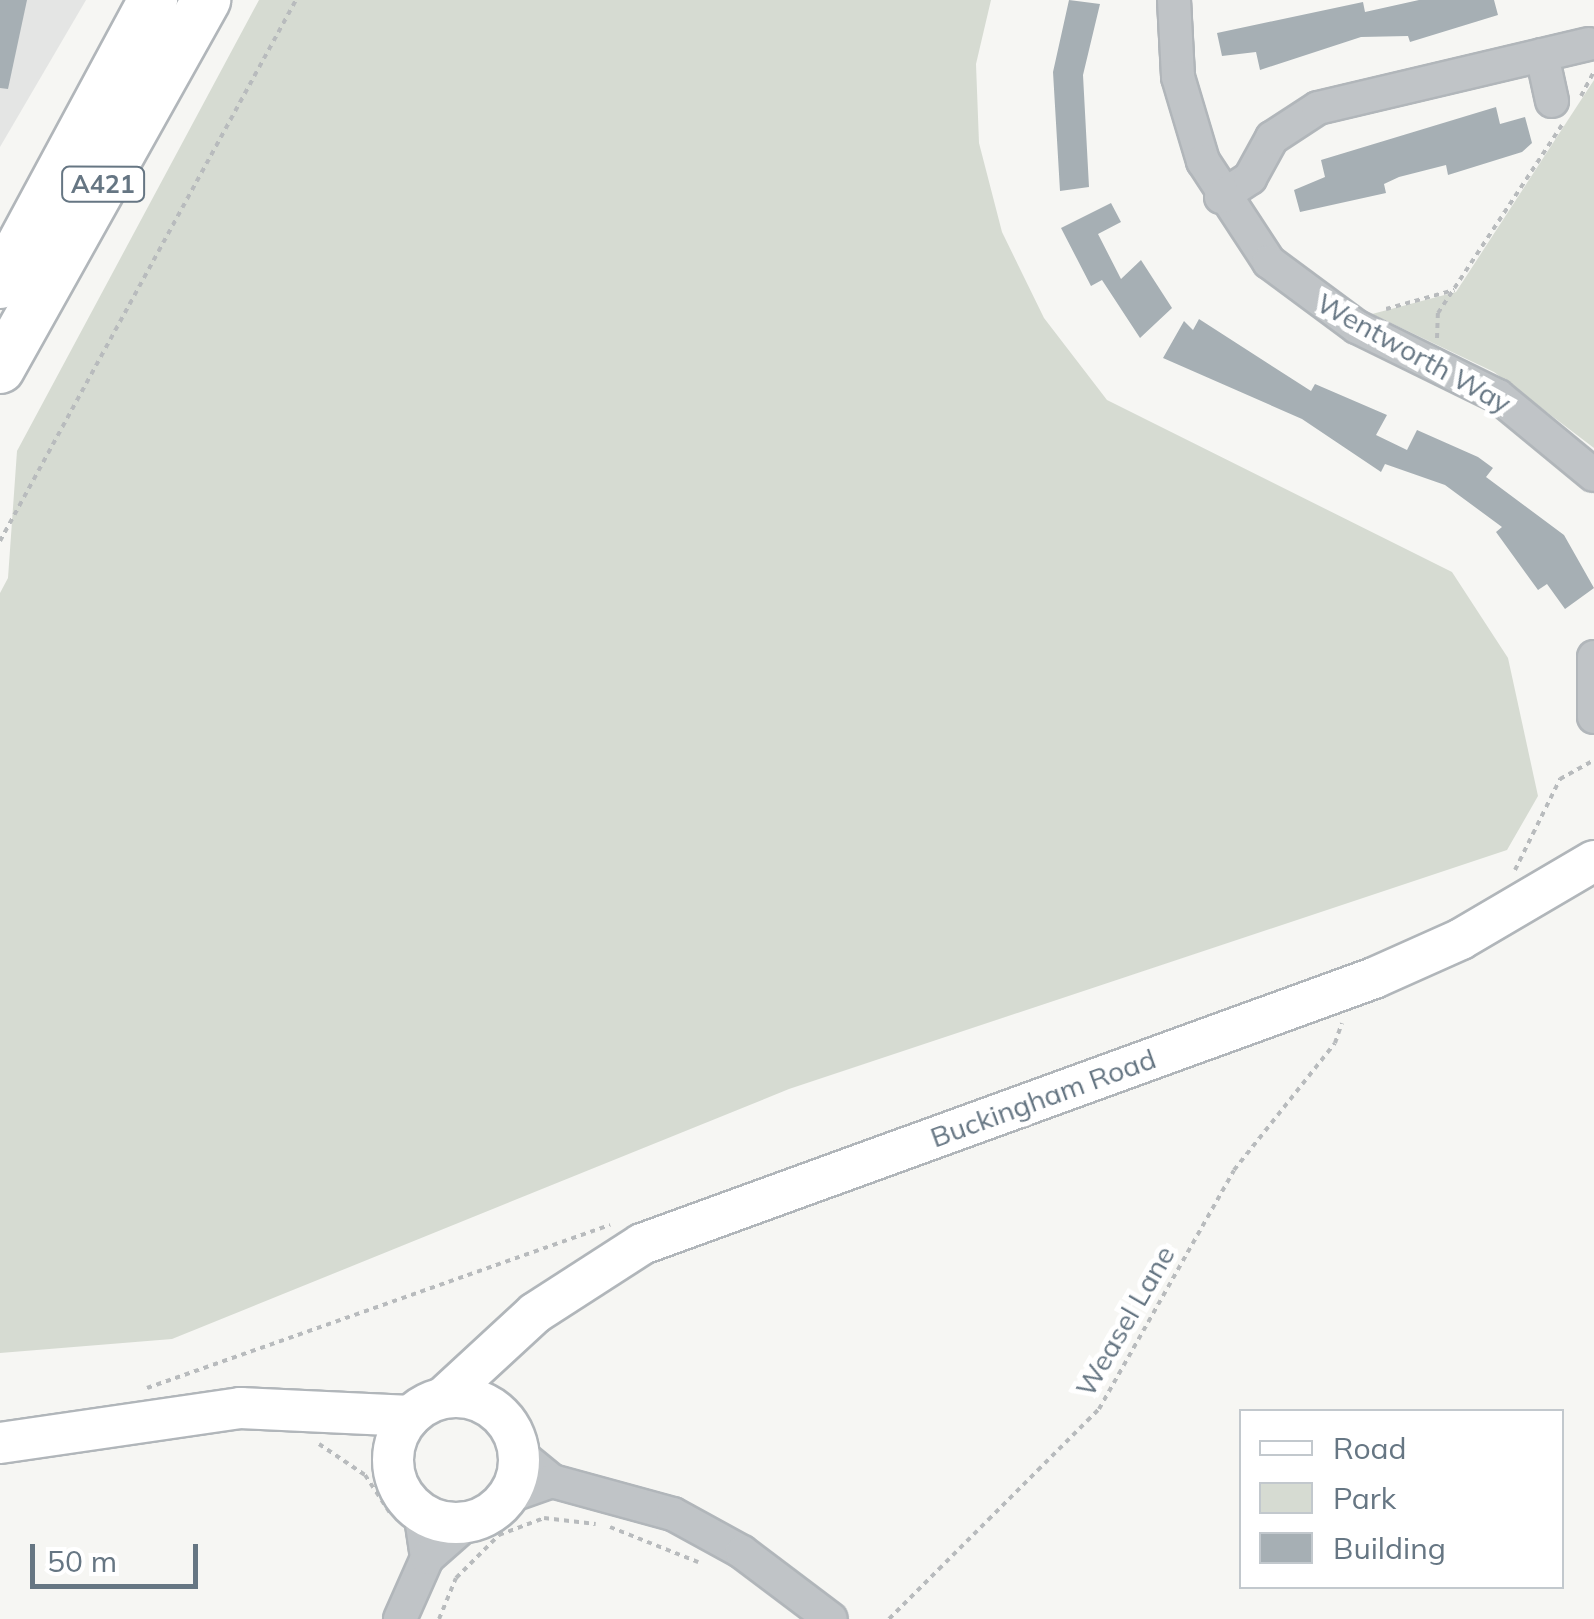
<!DOCTYPE html>
<style>
body{margin:0}
#map{position:relative;width:1594px;height:1619px;overflow:hidden;background:#f6f6f3;font-family:Mulish,sans-serif}
div>[style]{position:absolute}
[style*='--x']{left:calc(var(--x)*1px);top:calc(var(--y)*1px);width:calc(var(--w)*1px);rotate:calc(var(--a)*1deg)}
.built>*{inset:0;background:#e4e5e4}
.green>*{inset:0;background:#d6dbd2}
.building>*{inset:0;background:#a6afb4}
.path>*{height:4px;margin-top:-2px;transform-origin:0;background:repeating-linear-gradient(90deg,#b8bbbd 0 5px,transparent 0 10px)}
.roads{filter:drop-shadow(2px 0 #b1b6ba) drop-shadow(-2px 0 #b1b6ba) drop-shadow(0 2px #b1b6ba) drop-shadow(0 -2px #b1b6ba)}
.minor>*{height:32px;margin:-16px;padding:0 16px;transform-origin:16px;border-radius:16px;background:#c0c4c7}
.major>*{height:40px;margin:-20px;padding:0 20px;transform-origin:20px;border-radius:20px;background:#fff}
.major>.ring{margin:-20px;padding:0;box-sizing:content-box;background:none;border:40px solid #fff;border-radius:50%}
.highway>*{height:48px;margin:-24px;padding:0 24px;transform-origin:24px;border-radius:24px;background:#fff}
span{translate:-50% -50%;white-space:nowrap;text-align:center;line-height:1.15;-webkit-text-stroke:10px #fff;paint-order:stroke}
.shield-label span{padding:2px 8px;background:#fff;border:2px solid;border-radius:8px;-webkit-text-stroke-width:0}
.shield-label{font-size:25px;color:#667683;font-weight:700}
.street-label{font-size:28px;color:#667683}
.legend{position:absolute;left:1239px;top:1409px;width:325px;height:180px;box-sizing:border-box;background:#fff;border:2px solid #c2c8cd;margin:0;padding:12px 18px;list-style:none;font-size:30px;color:#667683}
.legend li{display:flex;align-items:center;gap:20px;height:50px}
.legend b{width:50px;border:2px solid #c2c8cd}
.scale{position:absolute;left:30px;top:1544px;width:168px;height:45px;box-sizing:border-box;border:5px solid #667683;border-top:0;padding-left:12px;font-size:30px;line-height:35px;white-space:nowrap;color:#667683;-webkit-text-stroke:8px #fff;paint-order:stroke}
</style>
<div id="map">
<div class="built">
<div style="clip-path:polygon(0 0,86px 0,0 147px)"></div>
</div>
<div class="green">
<div style="clip-path:polygon(259px 0,991px 0,976px 64px,979px 143px,1002px 232px,1044px 318px,1107px 400px,1452px 572px,1508px 658px,1538px 796px,1507px 850px,789px 1089px,172px 1339px,0 1353px,0 593px,8px 578px,17px 451px)"></div>
<div style="clip-path:polygon(1594px 80px,1594px 448px,1494px 372px,1372px 314px,1456px 292px)"></div>
</div>
<div class="building">
<div style="clip-path:polygon(0 0,27px 0,8px 89px,0 88px)"></div>
<div style="clip-path:polygon(1069px 0,1100px 4px,1083px 75px,1089px 187px,1060px 191px,1053px 72px)"></div>
<div style="clip-path:polygon(1419px 0,1494px 0,1498px 15px,1410px 42px,1408px 36px,1361px 37px,1260px 70px,1256px 52px,1222px 56px,1217px 33px,1363px 2px,1365px 12px)"></div>
<div style="clip-path:polygon(1496px 107px,1500px 124px,1525px 117px,1532px 143px,1522px 152px,1448px 175px,1446px 165px,1399px 177px,1384px 184px,1386px 193px,1300px 212px,1294px 190px,1325px 177px,1321px 160px)"></div>
<div style="clip-path:polygon(1111px 203px,1121px 222px,1098px 234px,1121px 279px,1141px 260px,1172px 308px,1140px 338px,1102px 280px,1091px 286px,1061px 228px)"></div>
<div style="clip-path:polygon(1199px 319px,1311px 391px,1315px 384px,1387px 415px,1376px 435px,1407px 450px,1417px 430px,1478px 457px,1493px 468px,1486px 477px,1564px 535px,1594px 588px,1565px 609px,1547px 584px,1538px 590px,1496px 532px,1502px 527px,1445px 485px,1385px 464px,1381px 472px,1302px 419px,1163px 358px,1184px 321px,1193px 330px)"></div>
</div>
<div class="path">
<div style="--x:1581;--y:96;--w:27;--a:-62"></div>
<div style="--x:1386;--y:309;--w:71;--a:-15.6"></div>
<div style="--x:1437;--y:338;--w:25;--a:-88"></div>
<div style="--x:1438;--y:313;--w:225;--a:-56.6"></div>
<div style="--x:0;--y:541;--w:617;--a:-61.32"></div>
<div style="--x:1515;--y:870;--w:102;--a:-63.7"></div>
<div style="--x:1560;--y:779;--w:39;--a:-29"></div>
<div style="--x:147;--y:1388;--w:491;--a:-19.4"></div>
<div style="--x:319;--y:1444;--w:55;--a:34"></div>
<div style="--x:365;--y:1475;--w:49;--a:56.6"></div>
<div style="--x:610;--y:1527;--w:95;--a:21.7"></div>
<div style="--x:439;--y:1619;--w:44;--a:-67.5"></div>
<div style="--x:456;--y:1578;--w:61;--a:-45"></div>
<div style="--x:499;--y:1535;--w:48;--a:-20.7"></div>
<div style="--x:544;--y:1518;--w:52;--a:6.6"></div>
<div style="--x:889;--y:1619;--w:297;--a:-45"></div>
<div style="--x:1099;--y:1409;--w:274;--a:-60.5"></div>
<div style="--x:1234;--y:1170;--w:162;--a:-51.5"></div>
<div style="--x:1335;--y:1043;--w:21;--a:-71"></div>
</div>
<div class="roads">
<div class="minor">
<div style="--x:1174;--y:0;--w:77;--a:87"></div>
<div style="--x:1178;--y:77;--w:88;--a:73.4"></div>
<div style="--x:1203;--y:161;--w:121;--a:56.8"></div>
<div style="--x:1269;--y:262;--w:109;--a:36.5"></div>
<div style="--x:1357;--y:327;--w:157;--a:26.1"></div>
<div style="--x:1498;--y:396;--w:124;--a:39.5"></div>
<div style="--x:1542;--y:55;--w:47;--a:77.7"></div>
<div style="--x:1221;--y:197;--w:35;--a:-33"></div>
<div style="--x:1250;--y:178;--w:46;--a:-61.2"></div>
<div style="--x:1272;--y:138;--w:55;--a:-33.1"></div>
<div style="--x:1318;--y:108;--w:278;--a:-13.3"></div>
<div style="--x:1594;--y:657;--w:60;--a:90"></div>
<div style="--x:519;--y:1454;--w:43;--a:39.3"></div>
<div style="--x:507;--y:1497;--w:48;--a:-19.6"></div>
<div style="--x:552;--y:1481;--w:125;--a:15.3"></div>
<div style="--x:673;--y:1514;--w:79;--a:28.8"></div>
<div style="--x:742;--y:1552;--w:111;--a:37"></div>
<div style="--x:420;--y:1511;--w:48;--a:81.5"></div>
<div style="--x:400;--y:1619;--w:67;--a:-66.1"></div>
<div style="--x:427;--y:1558;--w:56;--a:-41.4"></div>
</div>
<div class="major">
<div class="ring" style="left:393px;top:1397px;width:86px;height:86px"></div>
<div style="--x:443;--y:1398;--w:125;--a:-42.7"></div>
<div style="--x:535;--y:1313;--w:127;--a:-32.8"></div>
<div style="--x:642;--y:1244;--w:779;--a:-19.97"></div>
<div style="--x:1374;--y:978;--w:95;--a:-24.1"></div>
<div style="--x:1461;--y:939;--w:154;--a:-30.4"></div>
<div style="--x:0;--y:1443;--w:243;--a:-8.3"></div>
<div style="--x:240;--y:1408;--w:171;--a:2.7"></div>
</div>
<div class="highway">
<div style="--x:0;--y:284;--w:323;--a:-61.7"></div>
<div style="--x:0;--y:369;--w:423;--a:-60.8"></div>
</div>
</div>
<div class="shield-label">
<span style="left:103px;top:184px">A421</span>
</div>
<div class="street-label">
<span style="left:1414px;top:353px;rotate:29deg">Wentworth Way</span>
<span style="left:1043px;top:1098px;rotate:-20deg">Buckingham Road</span>
<span style="left:1125px;top:1321px;rotate:-60deg">Weasel Lane</span>
</div>
<ul class="legend">
<li><b style="height:12px;background:#fff"></b>Road</li>
<li><b style="height:28px;background:#d6dbd2"></b>Park</li>
<li><b style="height:28px;background:#a6afb4"></b>Building</li>
</ul>
<div class="scale">50 m</div>
</div>
